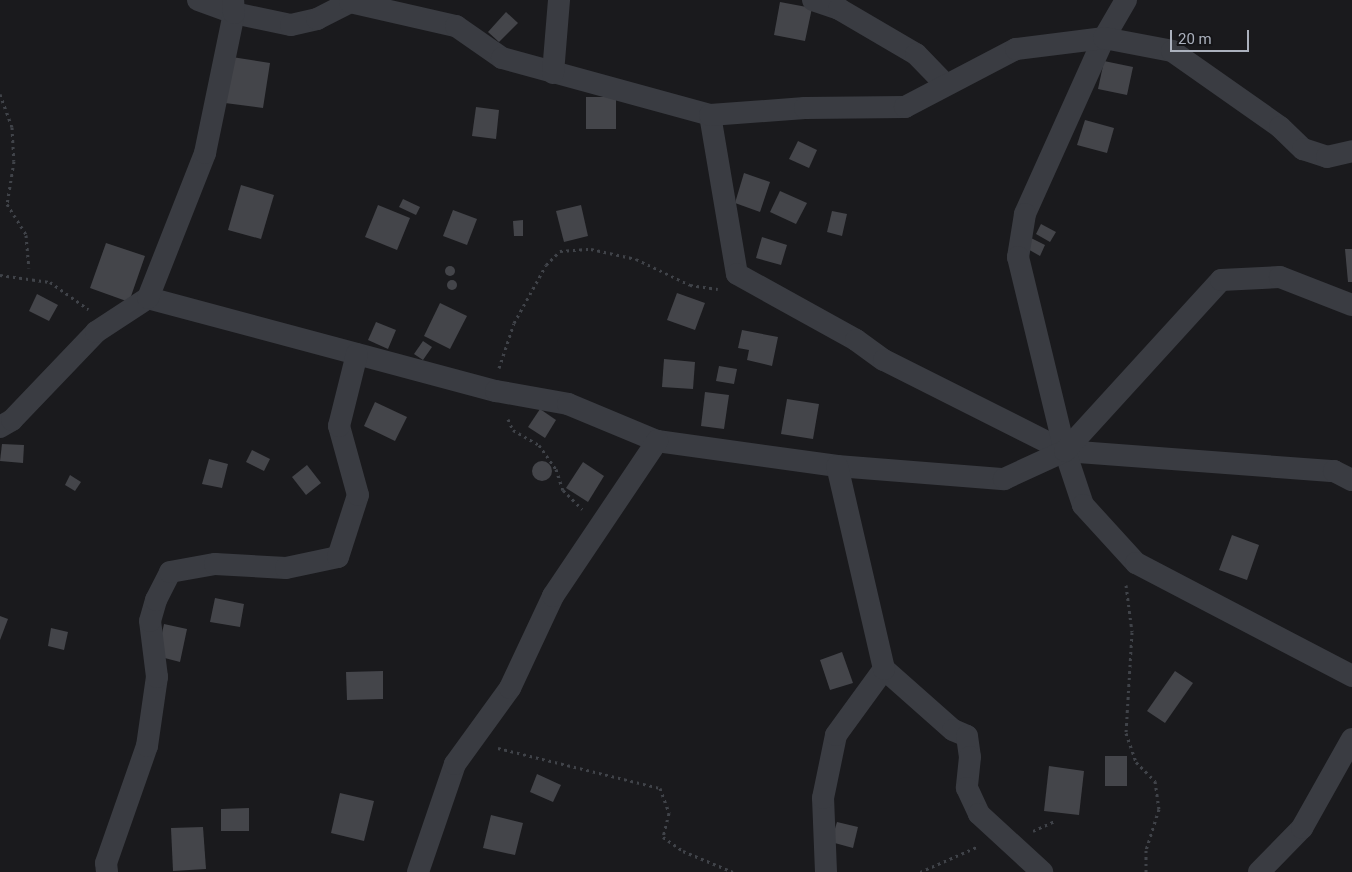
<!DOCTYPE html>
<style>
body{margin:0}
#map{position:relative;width:1352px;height:872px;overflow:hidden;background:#1a1a1d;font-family:Roboto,sans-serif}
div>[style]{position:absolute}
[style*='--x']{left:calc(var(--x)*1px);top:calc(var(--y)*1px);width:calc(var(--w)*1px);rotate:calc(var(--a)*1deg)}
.building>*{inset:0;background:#44454a}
.round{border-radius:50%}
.path>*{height:3px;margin-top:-1.5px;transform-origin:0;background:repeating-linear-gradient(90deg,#404349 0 2.5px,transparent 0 6.5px)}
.street>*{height:22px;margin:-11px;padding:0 11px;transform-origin:11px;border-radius:11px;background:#3a3c42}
span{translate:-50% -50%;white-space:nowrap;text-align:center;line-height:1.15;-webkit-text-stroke:5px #151518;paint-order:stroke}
.scale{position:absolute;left:1170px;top:30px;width:79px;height:22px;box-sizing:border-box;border:2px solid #abb1bd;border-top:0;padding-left:6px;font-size:15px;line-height:18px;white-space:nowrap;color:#abb1bd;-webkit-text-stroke:4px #151518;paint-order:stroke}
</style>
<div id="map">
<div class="building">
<div style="clip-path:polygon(780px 2px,812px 8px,805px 41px,774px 35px)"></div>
<div style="clip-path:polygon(506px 12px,518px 23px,499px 42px,488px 32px)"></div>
<div style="clip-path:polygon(232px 57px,270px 63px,263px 108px,225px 103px)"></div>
<div style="clip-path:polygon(1104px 61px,1133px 67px,1127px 95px,1098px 89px)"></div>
<div style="clip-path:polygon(586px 97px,616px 97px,616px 129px,586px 129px)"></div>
<div style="clip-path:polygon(476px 107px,499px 110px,496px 139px,472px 136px)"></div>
<div style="clip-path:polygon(1085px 120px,1114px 128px,1107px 153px,1077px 145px)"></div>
<div style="clip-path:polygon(798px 141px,817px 150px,809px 168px,789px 159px)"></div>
<div style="clip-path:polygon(744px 173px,770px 182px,760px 212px,735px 203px)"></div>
<div style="clip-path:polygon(241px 185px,274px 195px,261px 239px,228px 230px)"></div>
<div style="clip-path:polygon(780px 191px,807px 203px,796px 224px,770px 212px)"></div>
<div style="clip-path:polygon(403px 199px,420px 207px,416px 215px,399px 207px)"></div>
<div style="clip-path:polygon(378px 205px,410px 218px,397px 250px,365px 237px)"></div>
<div style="clip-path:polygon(581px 205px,588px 236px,564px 242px,556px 211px)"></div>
<div style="clip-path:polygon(453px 210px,477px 219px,467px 245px,443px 236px)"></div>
<div style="clip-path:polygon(832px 211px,847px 214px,842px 236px,827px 232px)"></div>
<div style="clip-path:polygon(523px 220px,523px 236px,514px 236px,513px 221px)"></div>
<div style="clip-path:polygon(1041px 224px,1056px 232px,1050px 242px,1036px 234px)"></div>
<div style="clip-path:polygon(762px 237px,787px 245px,781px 265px,756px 258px)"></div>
<div style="clip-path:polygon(1031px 238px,1045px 245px,1040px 256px,1026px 248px)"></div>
<div style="clip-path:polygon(106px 243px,145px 256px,129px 302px,90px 288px)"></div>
<div style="clip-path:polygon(1345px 249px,1352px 249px,1352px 282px,1348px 282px)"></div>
<div class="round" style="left:445px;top:266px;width:10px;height:10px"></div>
<div class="round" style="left:447px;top:280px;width:10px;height:10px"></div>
<div style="clip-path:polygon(677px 293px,705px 303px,695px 330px,667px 320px)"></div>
<div style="clip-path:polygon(37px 294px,58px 305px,49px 321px,29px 311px)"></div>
<div style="clip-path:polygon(440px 303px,467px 316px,450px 349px,424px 336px)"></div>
<div style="clip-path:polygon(376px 322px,396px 330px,388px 349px,368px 340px)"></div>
<div style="clip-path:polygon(742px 330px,778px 337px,772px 366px,747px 360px,749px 350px,738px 348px)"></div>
<div style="clip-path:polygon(423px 341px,432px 347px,423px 360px,414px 354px)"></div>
<div style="clip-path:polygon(664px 359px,695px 362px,693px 389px,662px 387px)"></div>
<div style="clip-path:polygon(719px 366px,737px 369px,734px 384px,716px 381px)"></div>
<div style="clip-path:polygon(705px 392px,729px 395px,724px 429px,701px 426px)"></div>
<div style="clip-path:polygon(787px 399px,819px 404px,813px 439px,781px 434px)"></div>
<div style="clip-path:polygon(375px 402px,407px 417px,395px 441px,364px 426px)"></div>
<div style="clip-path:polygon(540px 409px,556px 420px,545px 438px,528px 427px)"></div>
<div style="clip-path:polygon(2px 444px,24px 445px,23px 463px,0 461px)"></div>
<div style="clip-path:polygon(252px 450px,270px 459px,264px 471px,246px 462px)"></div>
<div style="clip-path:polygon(209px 459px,228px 464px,222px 488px,202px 484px)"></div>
<div class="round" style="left:532px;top:461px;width:20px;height:20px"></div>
<div style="clip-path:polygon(583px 462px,604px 476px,588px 502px,566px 488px)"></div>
<div style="clip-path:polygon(307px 465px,321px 483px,306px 495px,292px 477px)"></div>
<div style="clip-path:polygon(70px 475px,81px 482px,75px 491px,65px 485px)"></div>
<div style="clip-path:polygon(1232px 535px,1259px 545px,1247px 580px,1219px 570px)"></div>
<div style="clip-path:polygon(215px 598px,244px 604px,240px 627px,210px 622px)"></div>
<div style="clip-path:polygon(0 616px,8px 619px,0 640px)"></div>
<div style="clip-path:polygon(164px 624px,187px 629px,180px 662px,157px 656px)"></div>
<div style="clip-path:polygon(51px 628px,68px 632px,64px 650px,48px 646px)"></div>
<div style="clip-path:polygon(842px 652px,853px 683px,830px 690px,820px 660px)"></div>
<div style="clip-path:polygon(383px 671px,383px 699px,347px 700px,346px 672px)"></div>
<div style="clip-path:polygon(1175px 671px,1193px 683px,1165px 723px,1147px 711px)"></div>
<div style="clip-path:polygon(1105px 756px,1127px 756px,1127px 786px,1105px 786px)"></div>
<div style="clip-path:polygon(1049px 766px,1084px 771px,1079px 815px,1044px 811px)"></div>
<div style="clip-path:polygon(537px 774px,561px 785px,553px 802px,530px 792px)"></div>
<div style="clip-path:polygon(340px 793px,374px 801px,364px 841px,331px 833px)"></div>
<div style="clip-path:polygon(249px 808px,249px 831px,221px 831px,221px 809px)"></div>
<div style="clip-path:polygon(491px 815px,523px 823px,515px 855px,483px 848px)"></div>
<div style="clip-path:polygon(837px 822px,858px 827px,853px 848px,831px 842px)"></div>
<div style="clip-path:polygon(203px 827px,206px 869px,173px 871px,171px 828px)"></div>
</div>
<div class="path">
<div style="--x:0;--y:94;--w:35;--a:70"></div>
<div style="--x:12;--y:127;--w:34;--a:87"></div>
<div style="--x:14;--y:161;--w:44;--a:99.2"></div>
<div style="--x:7;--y:204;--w:36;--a:58"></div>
<div style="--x:26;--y:235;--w:33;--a:85"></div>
<div style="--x:0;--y:275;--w:50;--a:8"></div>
<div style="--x:50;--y:282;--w:47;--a:35.4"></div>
<div style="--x:499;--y:368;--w:47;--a:-71.6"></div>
<div style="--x:514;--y:323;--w:66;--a:-61.1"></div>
<div style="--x:546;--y:265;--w:20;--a:-45"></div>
<div style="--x:560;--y:251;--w:31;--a:-4"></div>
<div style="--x:591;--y:249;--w:46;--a:12.5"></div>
<div style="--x:636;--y:259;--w:60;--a:25.7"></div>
<div style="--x:690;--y:285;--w:28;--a:8"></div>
<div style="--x:508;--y:419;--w:12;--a:66"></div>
<div style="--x:513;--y:430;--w:30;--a:30"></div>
<div style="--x:539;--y:445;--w:29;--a:55"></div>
<div style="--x:556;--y:469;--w:22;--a:72"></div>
<div style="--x:563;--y:490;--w:27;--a:45"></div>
<div style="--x:1126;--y:585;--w:47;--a:82.7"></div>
<div style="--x:1132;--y:632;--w:101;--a:93.4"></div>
<div style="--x:1126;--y:733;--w:31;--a:71"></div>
<div style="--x:1136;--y:762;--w:27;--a:45"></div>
<div style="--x:1155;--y:781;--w:28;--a:82"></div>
<div style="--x:1159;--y:809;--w:43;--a:107.6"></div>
<div style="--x:1146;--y:850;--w:22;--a:90"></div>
<div style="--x:498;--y:748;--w:167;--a:13.9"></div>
<div style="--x:660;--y:788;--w:27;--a:70"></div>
<div style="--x:669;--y:813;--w:25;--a:104"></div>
<div style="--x:663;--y:837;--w:24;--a:35"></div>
<div style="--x:683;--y:851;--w:54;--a:22.8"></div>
<div style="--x:1033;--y:831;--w:23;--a:-25"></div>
<div style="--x:920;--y:872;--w:64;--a:-23.8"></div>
</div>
<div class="street">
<div style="--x:198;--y:0;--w:38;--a:20"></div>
<div style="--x:234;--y:13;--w:58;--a:11.9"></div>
<div style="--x:291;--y:25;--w:27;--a:-13"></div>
<div style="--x:317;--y:19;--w:37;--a:-27"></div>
<div style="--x:350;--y:2;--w:109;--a:12.8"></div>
<div style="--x:456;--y:26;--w:56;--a:34.8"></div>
<div style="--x:502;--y:58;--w:216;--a:15.3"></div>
<div style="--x:710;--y:115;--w:161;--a:80.4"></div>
<div style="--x:737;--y:274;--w:136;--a:29"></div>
<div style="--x:856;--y:340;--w:34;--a:36"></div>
<div style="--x:884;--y:360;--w:203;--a:26.7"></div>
<div style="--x:1065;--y:451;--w:270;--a:4.3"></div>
<div style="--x:1334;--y:471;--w:20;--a:27"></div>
<div style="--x:813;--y:0;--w:28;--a:19"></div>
<div style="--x:839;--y:9;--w:89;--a:30.3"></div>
<div style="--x:916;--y:54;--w:42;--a:46"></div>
<div style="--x:1126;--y:0;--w:44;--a:120.1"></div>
<div style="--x:1104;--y:38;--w:193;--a:114.2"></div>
<div style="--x:1025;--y:214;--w:44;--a:99.2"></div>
<div style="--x:1018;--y:257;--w:200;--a:76.4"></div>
<div style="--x:1065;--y:451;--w:57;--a:71.6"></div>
<div style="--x:1083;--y:505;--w:79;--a:47.6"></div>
<div style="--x:1136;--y:563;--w:244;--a:27.6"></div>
<div style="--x:553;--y:73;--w:73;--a:-85.3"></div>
<div style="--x:710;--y:115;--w:95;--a:-4.2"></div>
<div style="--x:805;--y:108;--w:100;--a:-0.6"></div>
<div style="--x:905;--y:107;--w:125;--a:-27.6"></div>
<div style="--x:1016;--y:49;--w:89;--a:-7.1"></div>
<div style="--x:1104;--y:38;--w:69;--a:10.8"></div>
<div style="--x:1172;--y:51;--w:132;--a:35.1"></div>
<div style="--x:1280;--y:127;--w:32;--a:44"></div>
<div style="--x:1303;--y:149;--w:25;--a:18"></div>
<div style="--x:1327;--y:157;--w:26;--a:-13"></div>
<div style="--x:148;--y:298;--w:360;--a:15"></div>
<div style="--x:496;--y:391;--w:73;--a:10.2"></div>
<div style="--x:568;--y:404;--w:96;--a:22.6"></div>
<div style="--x:657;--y:441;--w:182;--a:7.9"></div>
<div style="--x:837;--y:466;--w:168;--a:4.5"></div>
<div style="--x:1004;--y:479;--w:67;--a:-24.7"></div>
<div style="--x:1065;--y:451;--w:231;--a:-47.6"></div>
<div style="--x:1221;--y:280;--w:59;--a:-2.9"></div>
<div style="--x:1280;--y:277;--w:77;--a:21.3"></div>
<div style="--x:0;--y:427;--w:14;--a:-30"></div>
<div style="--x:12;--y:420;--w:122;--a:-46.3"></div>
<div style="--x:96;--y:332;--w:62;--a:-33.2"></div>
<div style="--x:148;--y:298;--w:156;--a:-68.5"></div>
<div style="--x:205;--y:153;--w:143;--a:-78.3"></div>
<div style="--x:234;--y:13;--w:13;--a:-94"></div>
<div style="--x:884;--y:669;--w:92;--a:41.5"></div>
<div style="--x:953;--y:730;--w:15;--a:23"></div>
<div style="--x:967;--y:736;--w:21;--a:82"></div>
<div style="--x:970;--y:757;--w:31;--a:96"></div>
<div style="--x:967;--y:788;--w:29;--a:65"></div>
<div style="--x:979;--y:814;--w:86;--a:42.6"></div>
<div style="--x:107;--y:872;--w:9;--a:-96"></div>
<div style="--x:106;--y:863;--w:124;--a:-70.7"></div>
<div style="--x:147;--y:746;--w:70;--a:-81.8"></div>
<div style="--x:157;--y:677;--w:56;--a:-97.1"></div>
<div style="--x:150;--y:621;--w:22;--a:-74"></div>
<div style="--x:156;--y:600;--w:31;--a:-63"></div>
<div style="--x:170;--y:572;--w:46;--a:-10.1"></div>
<div style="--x:215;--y:564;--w:71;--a:3.2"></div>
<div style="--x:286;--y:568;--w:53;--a:-11.9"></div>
<div style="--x:338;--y:557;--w:65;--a:-72.1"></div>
<div style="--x:358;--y:495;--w:72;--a:-105.4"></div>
<div style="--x:339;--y:426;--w:74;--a:-76"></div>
<div style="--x:418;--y:872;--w:114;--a:-71.1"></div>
<div style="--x:455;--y:764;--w:94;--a:-54.1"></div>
<div style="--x:510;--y:688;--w:102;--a:-64.9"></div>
<div style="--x:553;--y:596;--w:187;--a:-56.1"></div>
<div style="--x:826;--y:872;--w:74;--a:-92.3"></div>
<div style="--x:823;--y:798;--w:64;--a:-78.3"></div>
<div style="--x:836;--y:735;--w:82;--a:-54"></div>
<div style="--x:884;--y:669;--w:208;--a:-103"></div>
<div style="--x:1259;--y:872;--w:62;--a:-45.7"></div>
<div style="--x:1302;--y:828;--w:102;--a:-60.7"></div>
</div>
<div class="scale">20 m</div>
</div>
